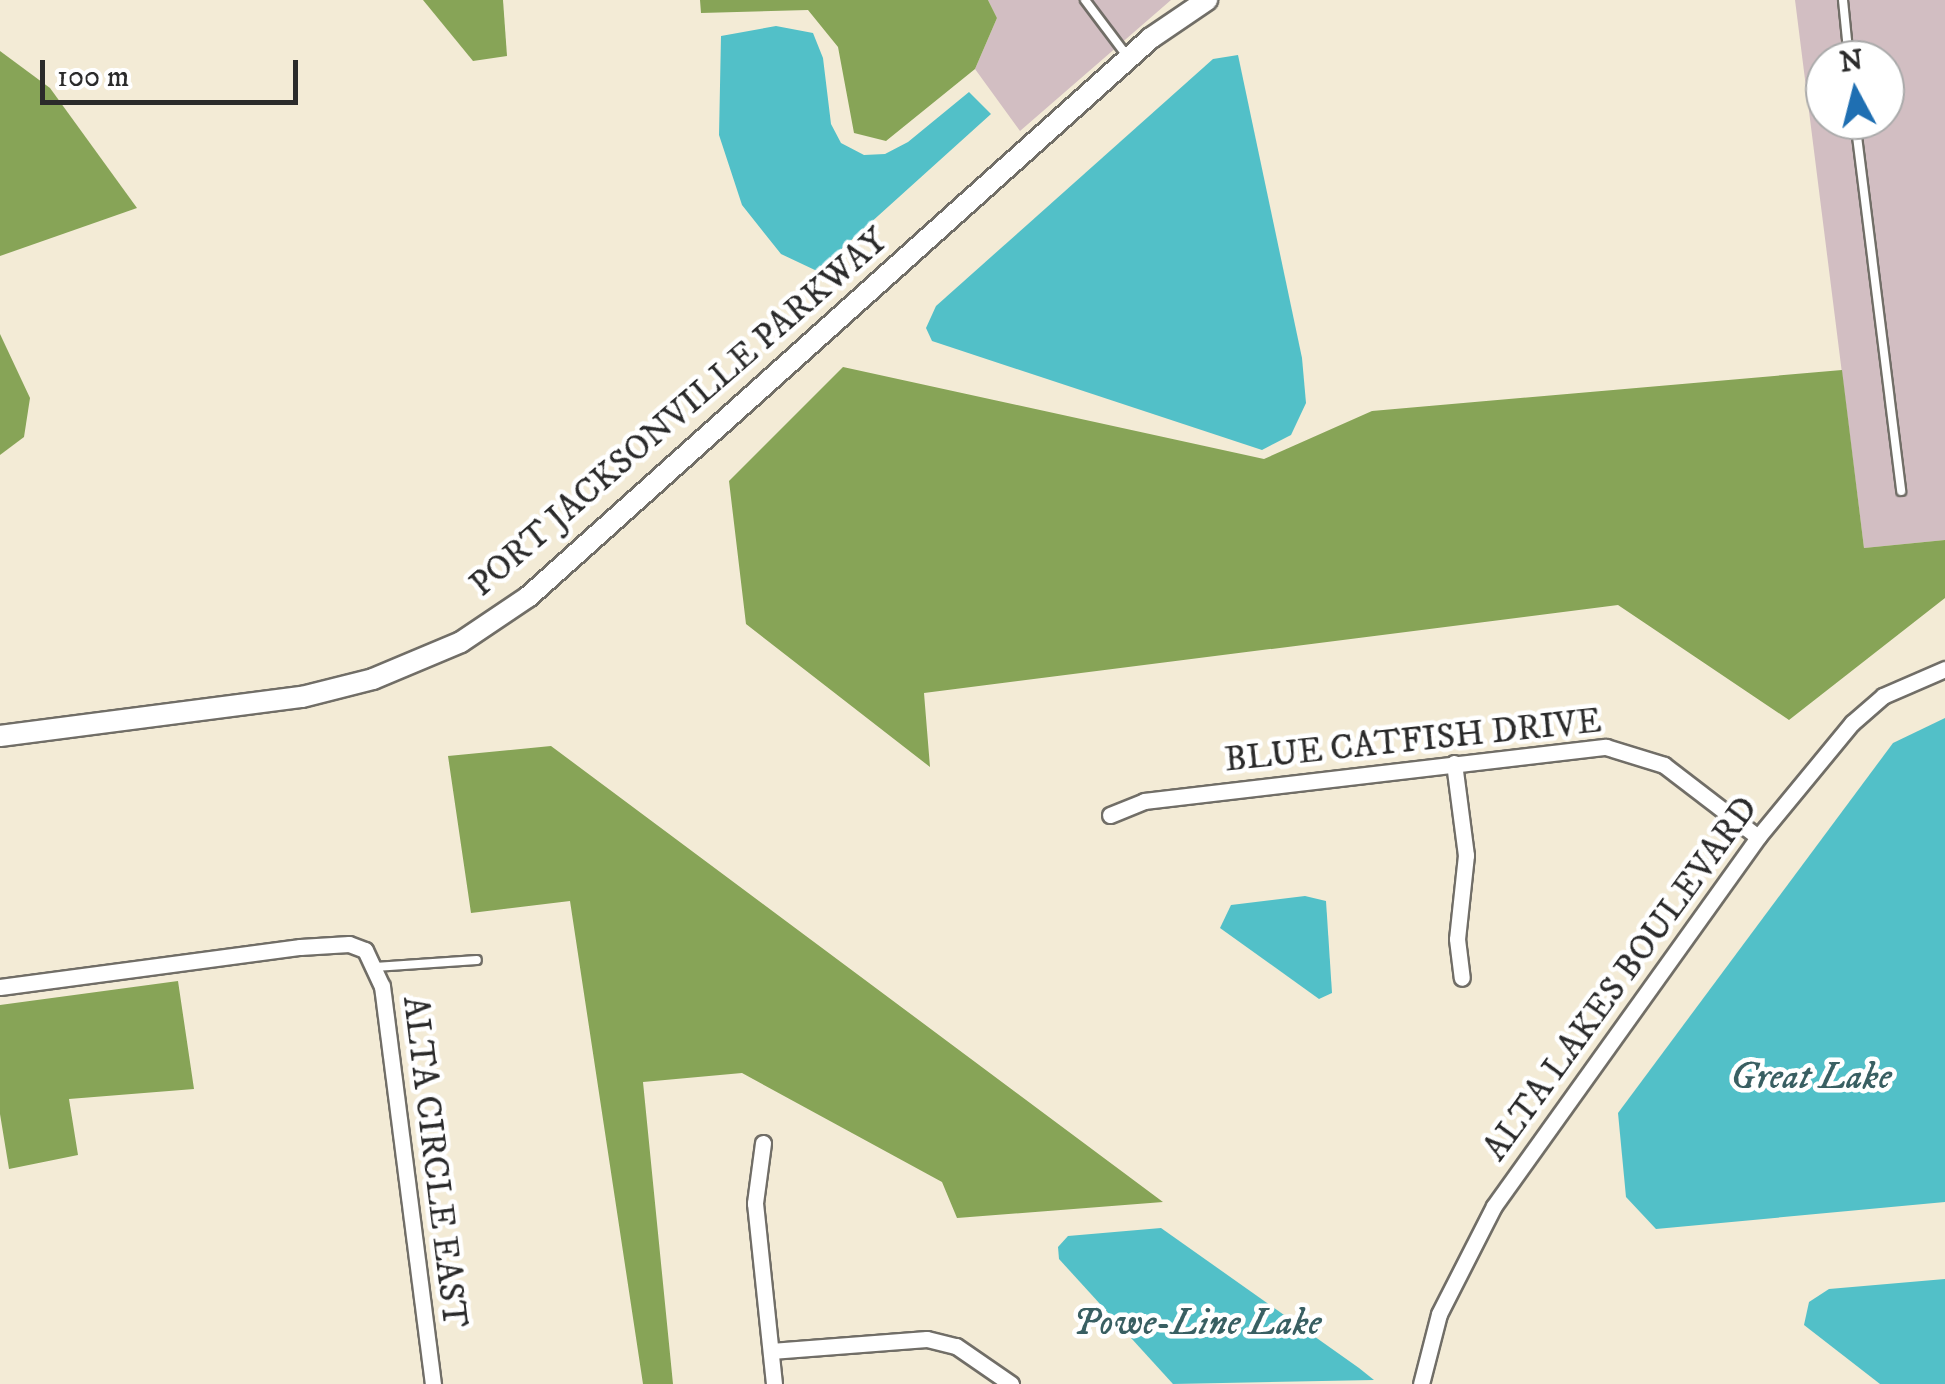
<!DOCTYPE html>
<style>
body{margin:0}
#map{position:relative;width:1945px;height:1384px;overflow:hidden;background:#f3ebd6;font-family:"IM FELL DW Pica",serif}
div>[style]{position:absolute}
[style*='--x']{left:calc(var(--x)*1px);top:calc(var(--y)*1px);width:calc(var(--w)*1px);rotate:calc(var(--a)*1deg)}
.industrial>*{inset:0;background:#d2bec2}
.forest>*{inset:0;background:#87a457}
.water>*{inset:0;background:#52c0c8}
.roads{filter:drop-shadow(2px 0 #716e67) drop-shadow(-2px 0 #716e67) drop-shadow(0 2px #716e67) drop-shadow(0 -2px #716e67)}
.service>*{height:8px;margin:-4px;padding:0 4px;transform-origin:4px;border-radius:4px;background:#fff}
.minor>*{height:15px;margin:-7.5px;padding:0 7.5px;transform-origin:7.5px;border-radius:7.5px;background:#fff}
.tertiary>*{height:20px;margin:-10px;padding:0 10px;transform-origin:10px;border-radius:10px;background:#fff}
span{translate:-50% -50%;white-space:nowrap;text-align:center;line-height:1.15;-webkit-text-stroke:9px #fff;paint-order:stroke}
.street-label{font-size:35px;color:#2b2b2b}
.water-label{font-size:38px;color:#395f62;font-style:italic}
.north{position:absolute;left:1805px;top:40px;width:100px;height:100px;box-sizing:border-box;background:#fff;border:2px solid #aaa;border-radius:50%;rotate:353deg;font-size:28px;font-weight:700;line-height:40px;text-align:center;color:#2b2b2b}
.north::after{content:'';display:block;margin:auto;width:35px;height:45px;background:#1f6fb2;clip-path:polygon(50% 0,100% 100%,50% 72%,0 100%)}
.scale{position:absolute;left:40px;top:60px;width:258px;height:45px;box-sizing:border-box;border:5px solid #2b2b2b;border-top:0;padding-left:12px;font-size:30px;line-height:35px;white-space:nowrap;color:#2b2b2b;-webkit-text-stroke:8px #fff;paint-order:stroke}
</style>
<div id="map">
<div class="industrial">
<div style="clip-path:polygon(988px 0,1171px 0,1020px 131px,975px 69px,997px 18px)"></div>
<div style="clip-path:polygon(evenodd,1795px 0,1945px 0,1945px 540px,1864px 548px,1795px 0,1825px 60px,1885px 60px,1885px 120px,1825px 120px,1825px 60px)"></div>
</div>
<div class="forest">
<div style="clip-path:polygon(423px 0,503px 0,507px 56px,473px 61px)"></div>
<div style="clip-path:polygon(700px 0,988px 0,997px 18px,975px 69px,886px 141px,854px 133px,838px 47px,808px 10px,701px 13px)"></div>
<div style="clip-path:polygon(0 51px,50px 88px,137px 208px,0 256px)"></div>
<div style="clip-path:polygon(0 334px,30px 398px,24px 437px,0 455px)"></div>
<div style="clip-path:polygon(843px 367px,1264px 459px,1372px 411px,1842px 370px,1864px 548px,1945px 540px,1945px 598px,1789px 720px,1618px 605px,924px 693px,930px 767px,746px 624px,729px 481px)"></div>
<div style="clip-path:polygon(551px 746px,1163px 1202px,957px 1218px,942px 1182px,742px 1073px,643px 1082px,673px 1384px,643px 1384px,570px 901px,471px 913px,448px 756px)"></div>
<div style="clip-path:polygon(178px 981px,194px 1089px,69px 1099px,78px 1155px,9px 1169px,0 1114px,0 1005px)"></div>
</div>
<div class="water">
<div style="clip-path:polygon(776px 26px,813px 33px,823px 58px,831px 124px,841px 143px,864px 155px,885px 154px,908px 142px,969px 92px,991px 114px,817px 271px,781px 254px,742px 205px,719px 135px,721px 36px)"></div>
<div style="clip-path:polygon(1238px 55px,1302px 358px,1306px 403px,1291px 435px,1262px 450px,932px 341px,926px 328px,936px 306px,1213px 59px)"></div>
<div style="clip-path:polygon(1945px 718px,1945px 1202px,1656px 1229px,1626px 1197px,1618px 1113px,1893px 743px)"></div>
<div style="clip-path:polygon(1305px 896px,1326px 901px,1332px 993px,1319px 999px,1220px 928px,1231px 905px)"></div>
<div style="clip-path:polygon(1161px 1228px,1359px 1368px,1374px 1380px,1173px 1384px,1059px 1259px,1058px 1247px,1068px 1236px)"></div>
<div style="clip-path:polygon(1945px 1279px,1945px 1384px,1880px 1384px,1804px 1325px,1809px 1302px,1829px 1289px)"></div>
</div>
<div class="roads">
<div class="service">
<div style="--x:1085;--y:0;--w:70;--a:53.1"></div>
<div style="--x:1843;--y:0;--w:60;--a:84.3"></div>
<div style="--x:1855;--y:120;--w:374;--a:82.9"></div>
<div style="--x:375;--y:967;--w:102;--a:-3.9"></div>
</div>
<div class="minor">
<div style="--x:1454;--y:763;--w:93;--a:82.6"></div>
<div style="--x:1466;--y:855;--w:84;--a:96.1"></div>
<div style="--x:1457;--y:939;--w:39;--a:83"></div>
<div style="--x:1110;--y:815;--w:37;--a:-22"></div>
<div style="--x:1144;--y:801;--w:465;--a:-6.7"></div>
<div style="--x:1606;--y:747;--w:61;--a:17.2"></div>
<div style="--x:1664;--y:765;--w:118;--a:37.5"></div>
<div style="--x:0;--y:987;--w:303;--a:-7.6"></div>
<div style="--x:300;--y:947;--w:49;--a:-3.5"></div>
<div style="--x:349;--y:944;--w:17;--a:21"></div>
<div style="--x:365;--y:950;--w:40;--a:65"></div>
<div style="--x:382;--y:986;--w:401;--a:82.7"></div>
<div style="--x:763;--y:1143;--w:61;--a:97.6"></div>
<div style="--x:755;--y:1203;--w:182;--a:84"></div>
<div style="--x:771;--y:1351;--w:156;--a:-4.4"></div>
<div style="--x:927;--y:1339;--w:30;--a:14"></div>
<div style="--x:956;--y:1346;--w:67;--a:34.6"></div>
<div style="--x:1421;--y:1384;--w:72;--a:-75.6"></div>
<div style="--x:1439;--y:1314;--w:121;--a:-63"></div>
<div style="--x:1494;--y:1206;--w:454;--a:-54.4"></div>
<div style="--x:1758;--y:837;--w:148;--a:-50.5"></div>
<div style="--x:1852;--y:723;--w:41;--a:-41.1"></div>
<div style="--x:1883;--y:696;--w:68;--a:-23.5"></div>
</div>
<div class="tertiary">
<div style="--x:0;--y:736;--w:305;--a:-7.4"></div>
<div style="--x:302;--y:697;--w:73;--a:-14.2"></div>
<div style="--x:373;--y:679;--w:95;--a:-22.8"></div>
<div style="--x:461;--y:642;--w:81;--a:-33.9"></div>
<div style="--x:528;--y:597;--w:837;--a:-41.9"></div>
<div style="--x:1151;--y:38;--w:68;--a:-34.2"></div>
</div>
</div>
<div class="street-label">
<span style="left:679px;top:413px;rotate:-41deg">PORT JACKSONVILLE PARKWAY</span>
<span style="left:1413px;top:741px;rotate:-6deg">BLUE CATFISH DRIVE</span>
<span style="left:1621px;top:979px;rotate:-54deg">ALTA LAKES BOULEVARD</span>
<span style="left:434px;top:1162px;rotate:83deg">ALTA CIRCLE EAST</span>
</div>
<div class="water-label">
<span style="left:1811px;top:1078px">Great Lake</span>
<span style="left:1197px;top:1324px">Powe-Line Lake</span>
</div>
<div class="north">N</div>
<div class="scale">100 m</div>
</div>
